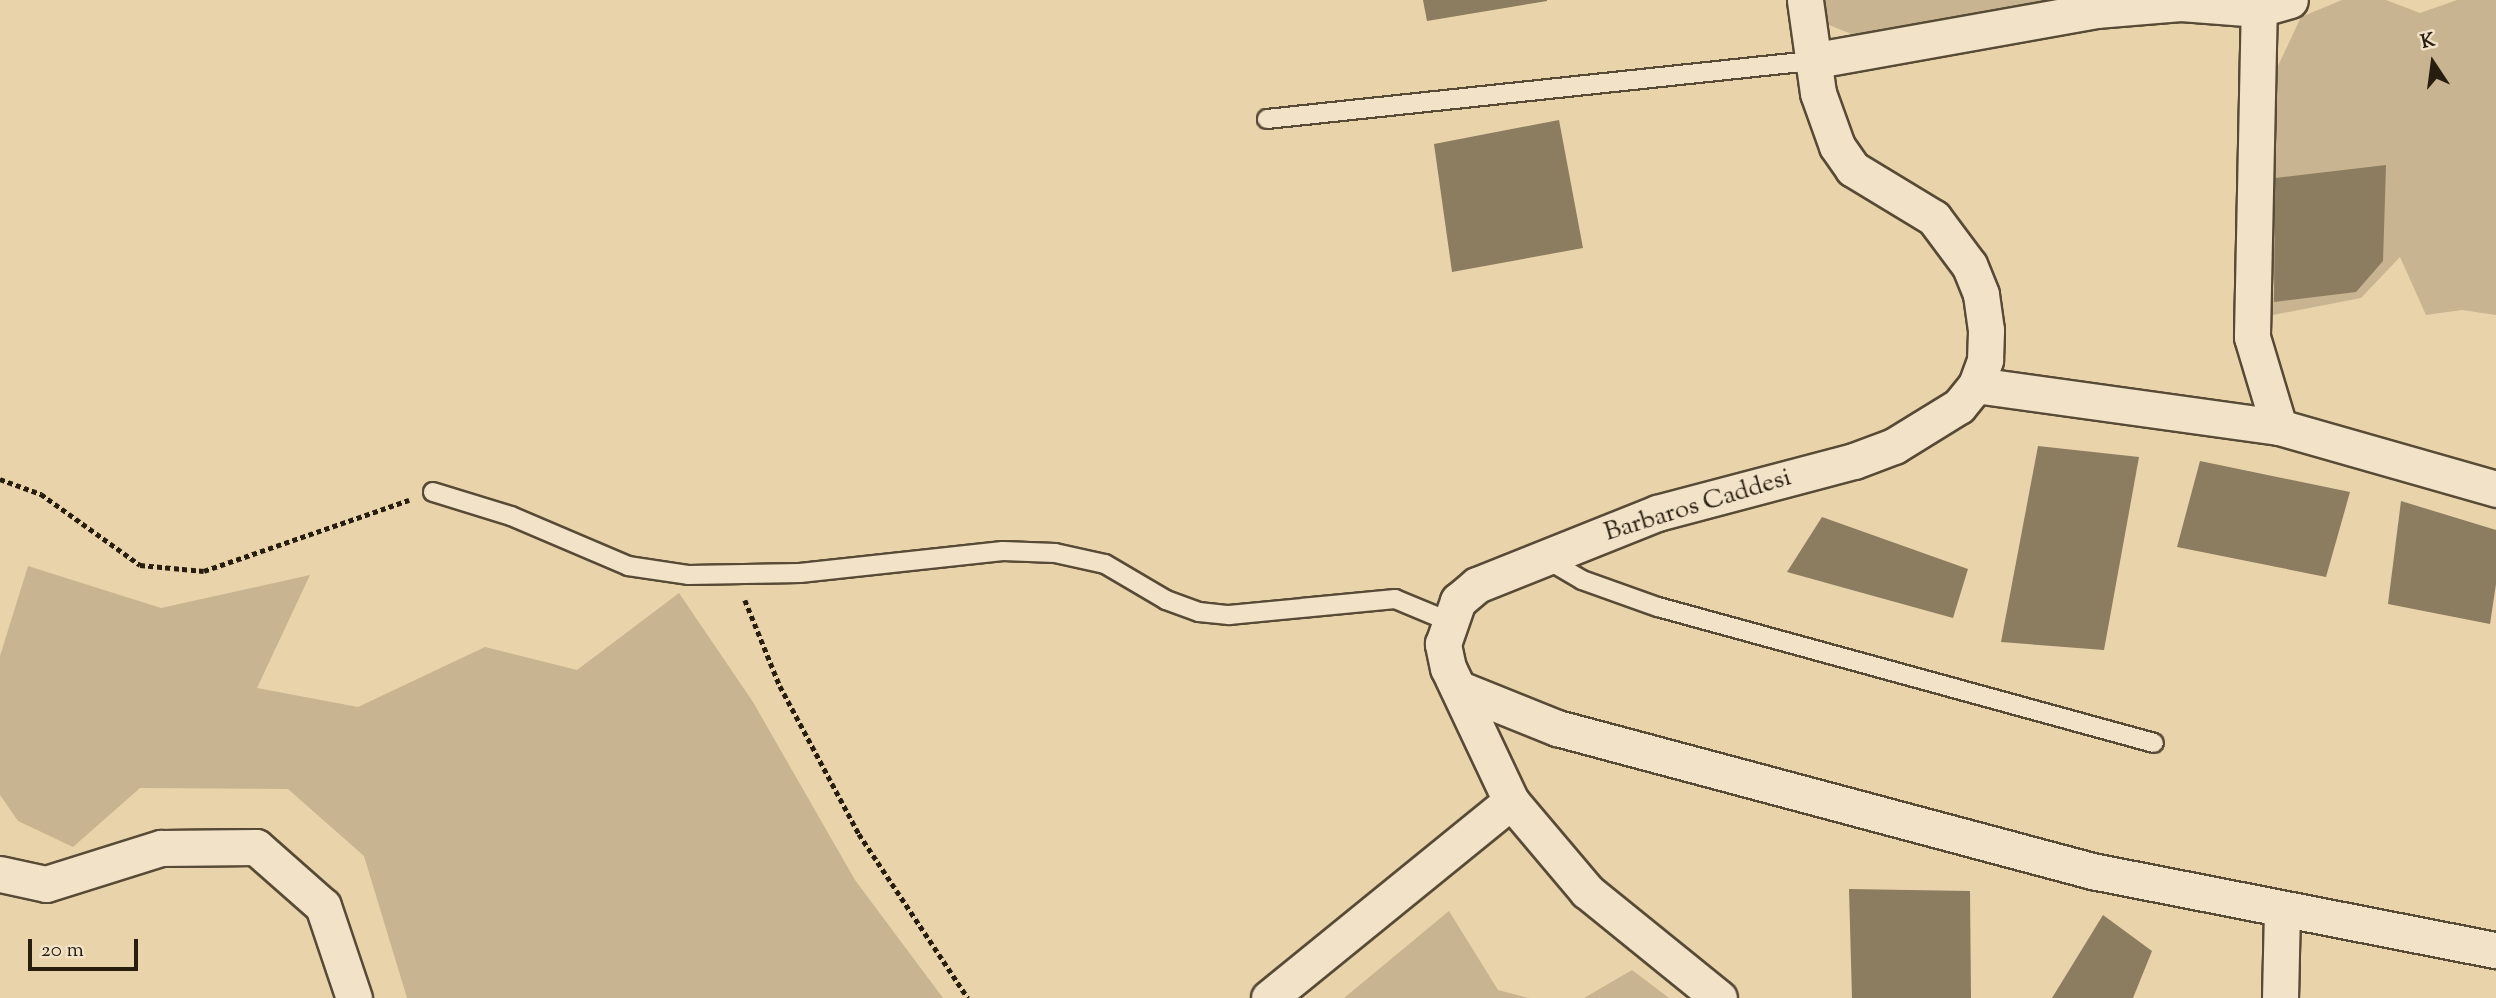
<!DOCTYPE html>
<style>
body{margin:0}
#map{position:relative;width:2496px;height:998px;overflow:hidden;background:#e9d3ab;font-family:"Sorts Mill Goudy",serif}
div>[style]{position:absolute}
[style*='--x']{left:calc(var(--x)*1px);top:calc(var(--y)*1px);width:calc(var(--w)*1px);rotate:calc(var(--a)*1deg)}
.green>*{inset:0;background:#c8b490}
.building>*{inset:0;background:#8c7c60}
.path>*{height:4.5px;margin-top:-2.25px;transform-origin:0;background:repeating-linear-gradient(90deg,#281e0f 0 5px,transparent 0 8.5px)}
.roads{filter:drop-shadow(2px 0 #584b36) drop-shadow(-2px 0 #584b36) drop-shadow(0 2px #584b36) drop-shadow(0 -2px #584b36)}
.service>*{height:18px;margin:-9px;padding:0 9px;transform-origin:9px;border-radius:9px;background:#f1e2c8}
.minor>*{height:35px;margin:-17.5px;padding:0 17.5px;transform-origin:17.5px;border-radius:17.5px;background:#f1e2c8}
span{translate:-50% -50%;white-space:nowrap;text-align:center;line-height:1.15;-webkit-text-stroke:6px #f1e2c8;paint-order:stroke}
.street-label{font-size:26px;color:#281e0f}
.north{position:absolute;left:2398px;top:28px;width:70px;height:70px;-webkit-text-stroke:5px #f1e2c8;paint-order:stroke;rotate:347deg;font-size:19px;font-weight:700;line-height:28px;text-align:center;color:#281e0f}
.north::after{content:'';display:block;margin:auto;width:24px;height:32px;background:#281e0f;clip-path:polygon(50% 0,100% 100%,50% 72%,0 100%)}
.scale{position:absolute;left:28px;top:939px;width:110px;height:32px;box-sizing:border-box;border:4px solid #281e0f;border-top:0;padding-left:9px;font-size:21px;line-height:24px;white-space:nowrap;color:#281e0f;-webkit-text-stroke:5px #f1e2c8;paint-order:stroke}
</style>
<div id="map">
<div class="green">
<div style="clip-path:polygon(1821px 0,2058px 0,1864px 39px,1829px 25px)"></div>
<div style="clip-path:polygon(2342px 0,2386px 0,2420px 13px,2457px 0,2496px 0,2496px 315px,2462px 310px,2426px 315px,2400px 257px,2361px 298px,2273px 315px,2277px 68px,2301px 17px)"></div>
<div style="clip-path:polygon(28px 566px,161px 608px,310px 575px,257px 688px,358px 707px,485px 647px,577px 670px,679px 593px,753px 702px,855px 880px,943px 998px,407px 998px,364px 856px,288px 789px,140px 788px,73px 847px,18px 821px,0 795px,0 656px)"></div>
<div style="clip-path:polygon(1449px 911px,1498px 990px,1529px 998px,1344px 998px)"></div>
<div style="clip-path:polygon(1632px 970px,1669px 998px,1584px 998px)"></div>
</div>
<div class="building">
<div style="clip-path:polygon(1423px 0,1547px 0,1547px 1px,1427px 21px)"></div>
<div style="clip-path:polygon(1559px 120px,1583px 248px,1452px 272px,1434px 144px)"></div>
<div style="clip-path:polygon(2386px 165px,2383px 261px,2356px 292px,2274px 302px,2275px 178px)"></div>
<div style="clip-path:polygon(2038px 446px,2139px 457px,2104px 650px,2001px 642px)"></div>
<div style="clip-path:polygon(2200px 461px,2350px 492px,2326px 577px,2177px 547px)"></div>
<div style="clip-path:polygon(2401px 501px,2496px 530px,2496px 584px,2490px 624px,2388px 604px)"></div>
<div style="clip-path:polygon(1822px 517px,1968px 569px,1953px 618px,1787px 572px)"></div>
<div style="clip-path:polygon(1849px 889px,1970px 891px,1971px 998px,1852px 998px)"></div>
<div style="clip-path:polygon(2103px 915px,2152px 951px,2133px 998px,2052px 998px)"></div>
</div>
<div class="path">
<div style="--x:0;--y:479;--w:44;--a:20.1"></div>
<div style="--x:41;--y:494;--w:122;--a:35.6"></div>
<div style="--x:140;--y:565;--w:64;--a:5.4"></div>
<div style="--x:204;--y:571;--w:217;--a:-19.1"></div>
<div style="--x:745;--y:600;--w:93;--a:67.9"></div>
<div style="--x:780;--y:686;--w:168;--a:61.9"></div>
<div style="--x:859;--y:834;--w:197;--a:56.4"></div>
</div>
<div class="roads">
<div class="service">
<div style="--x:1267;--y:119;--w:547;--a:-6.09"></div>
<div style="--x:433;--y:492;--w:82;--a:17.1"></div>
<div style="--x:511;--y:516;--w:127;--a:23.1"></div>
<div style="--x:628;--y:566;--w:62;--a:8.4"></div>
<div style="--x:689;--y:575;--w:111;--a:-1"></div>
<div style="--x:800;--y:573;--w:204;--a:-6.2"></div>
<div style="--x:1003;--y:551;--w:52;--a:2.2"></div>
<div style="--x:1055;--y:553;--w:51;--a:12.4"></div>
<div style="--x:1105;--y:564;--w:71;--a:30.5"></div>
<div style="--x:1166;--y:600;--w:35;--a:20"></div>
<div style="--x:1199;--y:612;--w:30;--a:6"></div>
<div style="--x:1229;--y:615;--w:167;--a:-5.5"></div>
<div style="--x:1395;--y:599;--w:57;--a:22.5"></div>
<div style="--x:1543;--y:557;--w:45;--a:30.5"></div>
<div style="--x:1582;--y:580;--w:81;--a:19.6"></div>
<div style="--x:1658;--y:607;--w:514;--a:15.33"></div>
</div>
<div class="minor">
<div style="--x:2259;--y:0;--w:337;--a:91.2"></div>
<div style="--x:2252;--y:337;--w:94;--a:73.3"></div>
<div style="--x:1811;--y:61;--w:290;--a:-10.1"></div>
<div style="--x:2096;--y:10;--w:85;--a:-4.7"></div>
<div style="--x:2181;--y:3;--w:78;--a:4.4"></div>
<div style="--x:2259;--y:9;--w:32;--a:-16"></div>
<div style="--x:1976;--y:385;--w:306;--a:7.9"></div>
<div style="--x:2279;--y:427;--w:226;--a:15.9"></div>
<div style="--x:1460;--y:689;--w:105;--a:21.9"></div>
<div style="--x:1557;--y:728;--w:554;--a:14.96"></div>
<div style="--x:2092;--y:871;--w:412;--a:11.1"></div>
<div style="--x:0;--y:874;--w:47;--a:12.3"></div>
<div style="--x:46;--y:884;--w:121;--a:-17.4"></div>
<div style="--x:161;--y:848;--w:95;--a:-0.6"></div>
<div style="--x:256;--y:847;--w:89;--a:41.4"></div>
<div style="--x:323;--y:906;--w:97;--a:71.4"></div>
<div style="--x:1269;--y:998;--w:312;--a:-39.1"></div>
<div style="--x:1719;--y:998;--w:170;--a:-141"></div>
<div style="--x:1587;--y:891;--w:118;--a:-130.2"></div>
<div style="--x:1511;--y:801;--w:147;--a:-115.3"></div>
<div style="--x:1448;--y:668;--w:25;--a:-102"></div>
<div style="--x:1443;--y:644;--w:46;--a:-70.8"></div>
<div style="--x:1458;--y:601;--w:25;--a:-40"></div>
<div style="--x:1477;--y:585;--w:194;--a:-21.8"></div>
<div style="--x:1657;--y:513;--w:204;--a:-14.8"></div>
<div style="--x:1854;--y:461;--w:43;--a:-20.6"></div>
<div style="--x:1894;--y:446;--w:76;--a:-31.6"></div>
<div style="--x:1959;--y:406;--w:27;--a:-51"></div>
<div style="--x:1976;--y:385;--w:27;--a:-70"></div>
<div style="--x:1985;--y:360;--w:30;--a:-88"></div>
<div style="--x:1986;--y:330;--w:36;--a:-98"></div>
<div style="--x:1981;--y:294;--w:31;--a:-112"></div>
<div style="--x:1969;--y:265;--w:59;--a:-126.7"></div>
<div style="--x:1934;--y:218;--w:95;--a:-148.8"></div>
<div style="--x:1853;--y:169;--w:28;--a:-125"></div>
<div style="--x:1837;--y:146;--w:56;--a:-109.7"></div>
<div style="--x:1818;--y:93;--w:94;--a:-98"></div>
<div style="--x:2280;--y:998;--w:89;--a:-88.7"></div>
</div>
</div>
<div class="street-label">
<span style="left:1698px;top:506px;rotate:-17deg">Barbaros Caddesi</span>
</div>
<div class="north">K</div>
<div class="scale">20 m</div>
</div>
